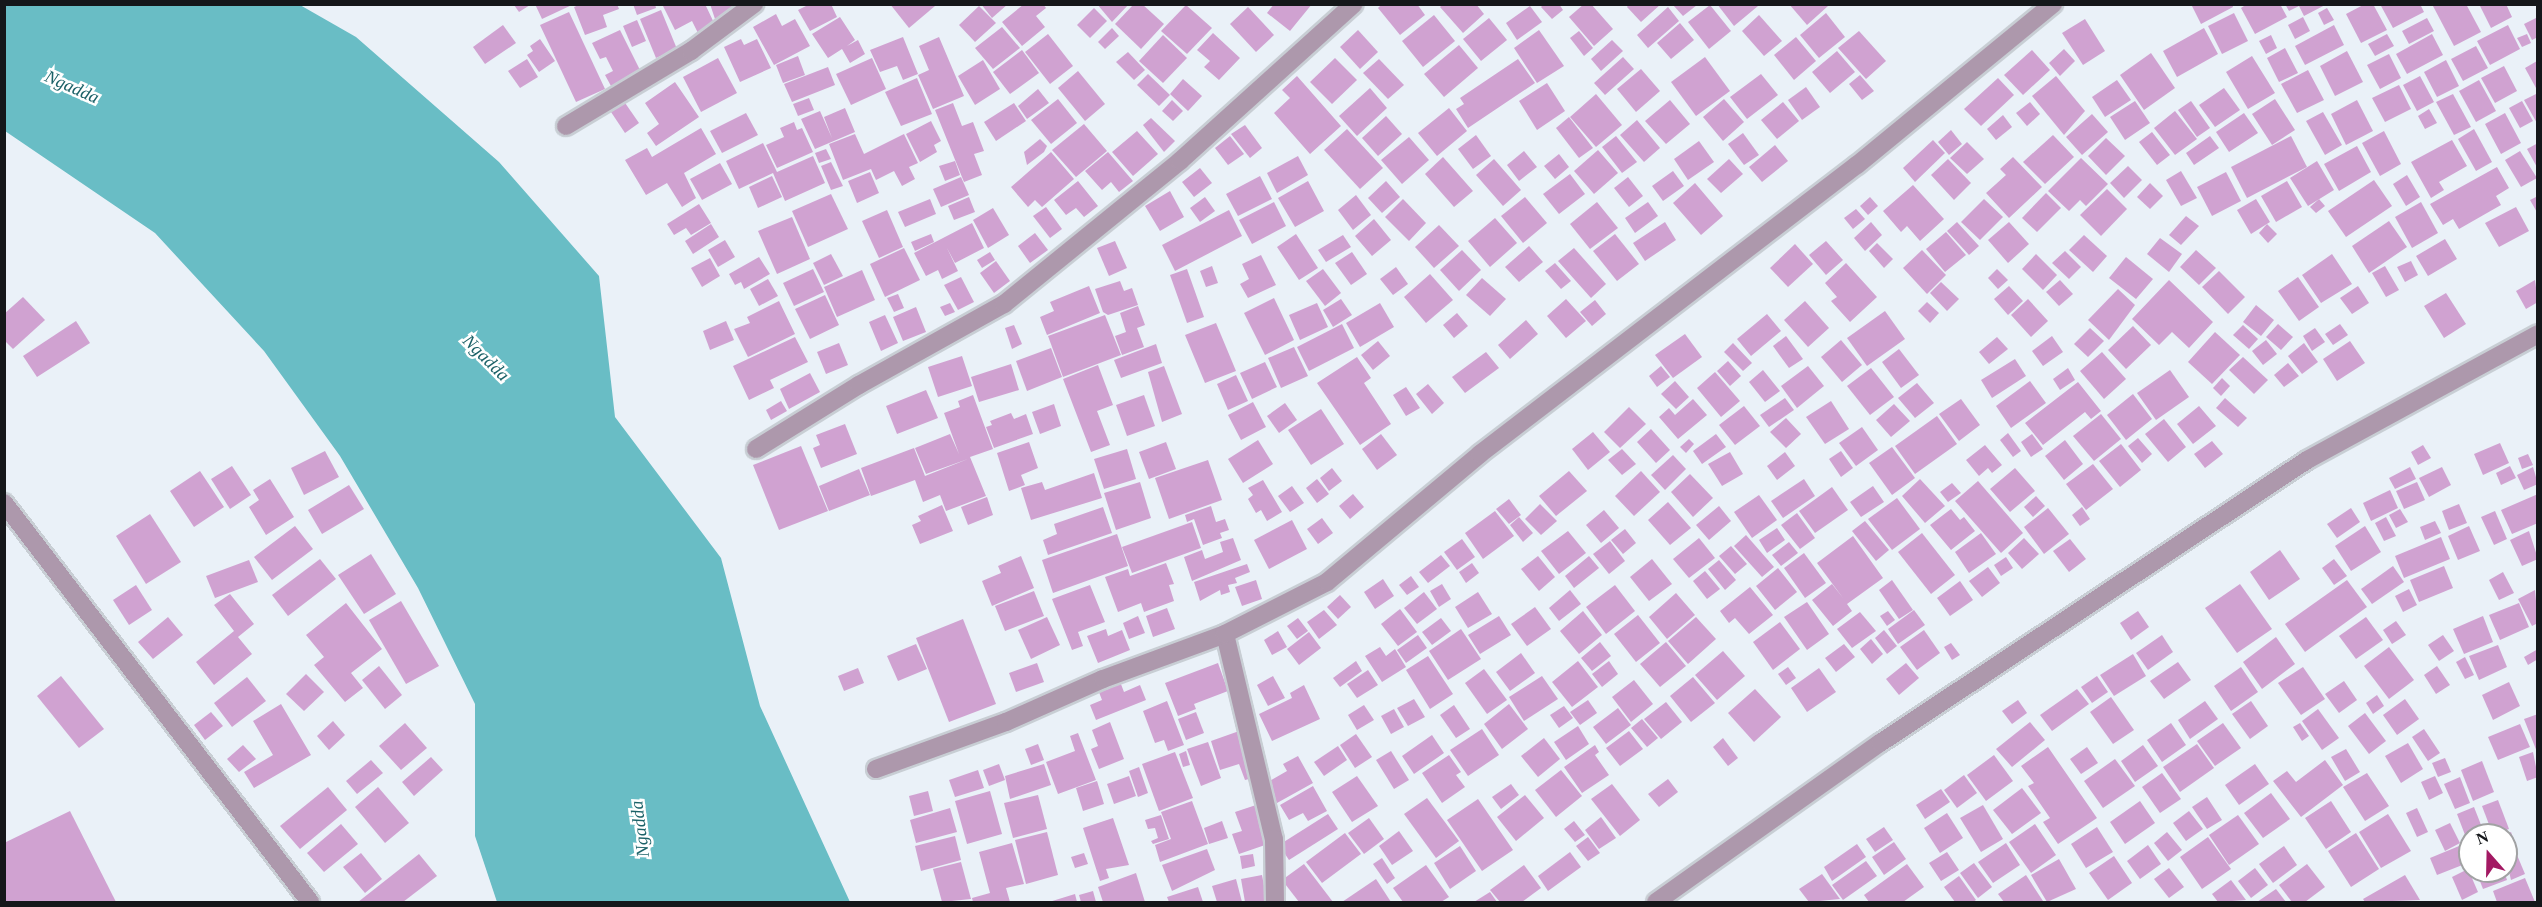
<!DOCTYPE html>
<style>
body{margin:0}
#map{position:relative;width:2542px;height:907px;overflow:hidden;background:#eaf1f8;font-family:Georgia,serif}
div>[style]{position:absolute}
[style*='--x']{left:calc(var(--x)*1px);top:calc(var(--y)*1px);width:calc(var(--w)*1px);rotate:calc(var(--a)*1deg)}
.water>*{inset:0;background:#69bdc5}
.building>*{inset:0;background:#d0a2d1}
.roads{filter:drop-shadow(2px 0 #c8ced4) drop-shadow(-2px 0 #c8ced4) drop-shadow(0 2px #c8ced4) drop-shadow(0 -2px #c8ced4)}
.street>*{height:18px;margin:-9px;padding:0 9px;transform-origin:9px;border-radius:9px;background:#ad98ac}
span{translate:-50% -50%;white-space:nowrap;text-align:center;line-height:1.15;-webkit-text-stroke:5px #fff;paint-order:stroke}
.water-label{font-size:18px;color:#1c6268;font-style:italic}
.frame{position:absolute;inset:0;border:6px solid #15171a;pointer-events:none}
.north{position:absolute;left:2458px;top:823px;width:60px;height:60px;box-sizing:border-box;background:#fff;border:2px solid #a1a2a3;border-radius:50%;rotate:340deg;font-size:16px;font-weight:700;line-height:24px;text-align:center;color:#15171a}
.north::after{content:'';display:block;margin:auto;width:21px;height:27px;background:#a31963;clip-path:polygon(50% 0,100% 100%,50% 72%,0 100%)}
</style>
<div id="map">
<div class="water">
<div style="clip-path:polygon(4px 5px,300px 5px,356px 37px,499px 162px,599px 276px,615px 417px,721px 558px,760px 706px,850px 902px,497px 902px,475px 836px,475px 704px,418px 588px,340px 456px,264px 351px,155px 233px,5px 131px)"></div>
</div>
<div class="building">
<div style="clip-path:polygon(535px 4px,574px 4px,542px 19px)"></div>
<div style="clip-path:polygon(581px 4px,617px 4px,619px 9px,603px 15px,607px 27px,585px 35px,574px 7px)"></div>
<div style="clip-path:polygon(633px 4px,655px 4px,656px 8px,637px 15px)"></div>
<div style="clip-path:polygon(662px 4px,705px 4px,716px 27px,699px 35px,692px 21px,675px 30px)"></div>
<div style="clip-path:polygon(710px 4px,734px 4px,736px 10px,715px 19px)"></div>
<div style="clip-path:polygon(810px 4px,831px 4px,837px 17px,810px 31px,798px 10px)"></div>
<div style="clip-path:polygon(890px 4px,934px 4px,935px 6px,909px 28px)"></div>
<div style="clip-path:polygon(981px 4px,1008px 4px,992px 18px)"></div>
<div style="clip-path:polygon(1024px 4px,1043px 4px,1046px 8px,1036px 16px,1045px 27px,1022px 46px,1002px 22px)"></div>
<div style="clip-path:polygon(1097px 4px,1129px 4px,1112px 22px)"></div>
<div style="clip-path:polygon(1134px 4px,1142px 4px,1164px 24px,1141px 49px,1115px 24px)"></div>
<div style="clip-path:polygon(1274px 4px,1312px 4px,1290px 31px,1267px 13px)"></div>
<div style="clip-path:polygon(1382px 4px,1417px 4px,1425px 15px,1400px 35px,1378px 8px)"></div>
<div style="clip-path:polygon(1443px 4px,1476px 4px,1484px 14px,1463px 33px,1440px 7px)"></div>
<div style="clip-path:polygon(1544px 4px,1559px 4px,1563px 10px,1552px 19px,1541px 7px)"></div>
<div style="clip-path:polygon(1584px 4px,1591px 4px,1613px 29px,1594px 46px,1569px 17px)"></div>
<div style="clip-path:polygon(1629px 4px,1661px 4px,1641px 22px,1627px 7px)"></div>
<div style="clip-path:polygon(1717px 4px,1756px 4px,1758px 6px,1734px 26px)"></div>
<div style="clip-path:polygon(1789px 4px,1826px 4px,1828px 6px,1807px 25px)"></div>
<div style="clip-path:polygon(2191px 4px,2232px 4px,2233px 7px,2201px 24px)"></div>
<div style="clip-path:polygon(2247px 4px,2280px 4px,2287px 17px,2255px 34px,2241px 8px)"></div>
<div style="clip-path:polygon(2285px 4px,2327px 4px,2304px 16px,2299px 6px,2289px 11px)"></div>
<div style="clip-path:polygon(2365px 4px,2373px 4px,2387px 30px,2361px 43px,2346px 14px)"></div>
<div style="clip-path:polygon(2380px 4px,2420px 4px,2424px 12px,2393px 28px)"></div>
<div style="clip-path:polygon(2437px 4px,2466px 4px,2481px 32px,2454px 46px,2433px 6px)"></div>
<div style="clip-path:polygon(2479px 4px,2506px 4px,2512px 17px,2491px 28px)"></div>
<div style="clip-path:polygon(514px 5px,530px 5px,519px 12px)"></div>
<div style="clip-path:polygon(1186px 5px,1212px 28px,1187px 54px,1161px 31px)"></div>
<div style="clip-path:polygon(1673px 5px,1697px 5px,1683px 16px)"></div>
<div style="clip-path:polygon(1710px 5px,1731px 31px,1709px 49px,1688px 22px)"></div>
<div style="clip-path:polygon(979px 6px,996px 23px,975px 42px,959px 25px)"></div>
<div style="clip-path:polygon(1530px 6px,1542px 22px,1517px 40px,1506px 23px)"></div>
<div style="clip-path:polygon(1248px 7px,1274px 35px,1256px 52px,1230px 24px)"></div>
<div style="clip-path:polygon(1668px 7px,1679px 21px,1648px 48px,1637px 35px)"></div>
<div style="clip-path:polygon(1094px 8px,1107px 21px,1090px 38px,1077px 25px)"></div>
<div style="clip-path:polygon(2327px 8px,2334px 20px,2324px 25px,2318px 13px)"></div>
<div style="clip-path:polygon(661px 10px,677px 49px,656px 58px,640px 19px)"></div>
<div style="clip-path:polygon(569px 12px,605px 89px,576px 102px,540px 25px)"></div>
<div style="clip-path:polygon(1826px 13px,1845px 37px,1819px 58px,1800px 35px)"></div>
<div style="clip-path:polygon(2234px 13px,2248px 41px,2222px 54px,2208px 26px)"></div>
<div style="clip-path:polygon(776px 14px,782px 26px,795px 19px,810px 46px,774px 65px,753px 27px)"></div>
<div style="clip-path:polygon(1434px 15px,1455px 41px,1423px 67px,1402px 41px)"></div>
<div style="clip-path:polygon(1759px 15px,1782px 41px,1764px 56px,1742px 31px)"></div>
<div style="clip-path:polygon(840px 17px,855px 40px,847px 46px,858px 40px,865px 54px,850px 63px,842px 49px,828px 58px,812px 34px)"></div>
<div style="clip-path:polygon(2303px 17px,2310px 31px,2295px 39px,2288px 25px)"></div>
<div style="clip-path:polygon(2538px 17px,2538px 37px,2532px 40px,2524px 24px)"></div>
<div style="clip-path:polygon(1489px 18px,1507px 40px,1481px 61px,1463px 39px)"></div>
<div style="clip-path:polygon(2427px 18px,2434px 31px,2409px 44px,2402px 31px)"></div>
<div style="clip-path:polygon(2085px 19px,2105px 51px,2083px 65px,2062px 33px)"></div>
<div style="clip-path:polygon(637px 20px,646px 41px,632px 47px,623px 26px)"></div>
<div style="clip-path:polygon(1680px 23px,1694px 40px,1671px 59px,1657px 43px)"></div>
<div style="clip-path:polygon(503px 25px,516px 43px,485px 64px,473px 47px)"></div>
<div style="clip-path:polygon(2334px 25px,2344px 45px,2305px 65px,2295px 46px)"></div>
<div style="clip-path:polygon(2508px 25px,2520px 49px,2490px 65px,2477px 41px)"></div>
<div style="clip-path:polygon(1002px 27px,1020px 48px,993px 69px,975px 48px)"></div>
<div style="clip-path:polygon(1112px 28px,1119px 36px,1105px 49px,1098px 42px)"></div>
<div style="clip-path:polygon(2204px 28px,2218px 54px,2177px 77px,2163px 51px)"></div>
<div style="clip-path:polygon(620px 30px,641px 72px,611px 86px,605px 75px,613px 71px,606px 57px,600px 59px,592px 43px)"></div>
<div style="clip-path:polygon(1358px 30px,1378px 52px,1360px 69px,1340px 47px)"></div>
<div style="clip-path:polygon(1539px 30px,1564px 66px,1537px 83px,1514px 48px)"></div>
<div style="clip-path:polygon(1579px 31px,1593px 48px,1584px 56px,1570px 38px)"></div>
<div style="clip-path:polygon(1859px 31px,1886px 61px,1866px 79px,1838px 48px)"></div>
<div style="clip-path:polygon(1213px 33px,1240px 58px,1219px 80px,1204px 67px,1210px 61px,1197px 50px)"></div>
<div style="clip-path:polygon(1048px 34px,1073px 66px,1050px 84px,1025px 52px)"></div>
<div style="clip-path:polygon(2387px 34px,2394px 46px,2375px 56px,2368px 44px)"></div>
<div style="clip-path:polygon(2432px 34px,2443px 55px,2407px 74px,2396px 54px)"></div>
<div style="clip-path:polygon(2527px 34px,2531px 43px,2522px 47px,2517px 38px)"></div>
<div style="clip-path:polygon(1163px 35px,1187px 58px,1163px 83px,1139px 61px)"></div>
<div style="clip-path:polygon(2271px 35px,2277px 48px,2266px 54px,2259px 41px)"></div>
<div style="clip-path:polygon(903px 37px,918px 74px,903px 80px,897px 66px,880px 72px,870px 50px)"></div>
<div style="clip-path:polygon(939px 37px,964px 96px,933px 109px,918px 75px,929px 70px,919px 46px)"></div>
<div style="clip-path:polygon(1796px 37px,1816px 61px,1794px 80px,1774px 55px)"></div>
<div style="clip-path:polygon(540px 39px,555px 61px,539px 72px,527px 55px,533px 51px,530px 46px)"></div>
<div style="clip-path:polygon(741px 39px,744px 45px,757px 39px,771px 68px,740px 82px,724px 47px)"></div>
<div style="clip-path:polygon(1612px 40px,1623px 51px,1601px 71px,1591px 59px)"></div>
<div style="clip-path:polygon(1459px 45px,1478px 68px,1444px 97px,1424px 74px)"></div>
<div style="clip-path:polygon(2476px 46px,2488px 68px,2463px 81px,2451px 59px)"></div>
<div style="clip-path:polygon(2285px 48px,2298px 73px,2279px 82px,2267px 58px)"></div>
<div style="clip-path:polygon(2064px 49px,2075px 61px,2060px 76px,2049px 63px)"></div>
<div style="clip-path:polygon(1022px 50px,1039px 73px,1010px 94px,993px 72px)"></div>
<div style="clip-path:polygon(2032px 50px,2050px 70px,2023px 95px,2004px 75px)"></div>
<div style="clip-path:polygon(1837px 51px,1855px 72px,1830px 93px,1812px 72px)"></div>
<div style="clip-path:polygon(2347px 51px,2363px 82px,2335px 96px,2320px 66px)"></div>
<div style="clip-path:polygon(1128px 52px,1145px 70px,1134px 80px,1116px 62px)"></div>
<div style="clip-path:polygon(2151px 53px,2175px 88px,2144px 110px,2120px 75px)"></div>
<div style="clip-path:polygon(2389px 54px,2401px 78px,2380px 89px,2367px 65px)"></div>
<div style="clip-path:polygon(798px 56px,805px 75px,783px 83px,776px 65px)"></div>
<div style="clip-path:polygon(2252px 56px,2275px 93px,2248px 109px,2226px 72px)"></div>
<div style="clip-path:polygon(1623px 57px,1634px 69px,1605px 95px,1594px 83px)"></div>
<div style="clip-path:polygon(1705px 57px,1730px 91px,1696px 116px,1671px 82px)"></div>
<div style="clip-path:polygon(718px 58px,737px 93px,701px 112px,683px 77px)"></div>
<div style="clip-path:polygon(872px 58px,886px 89px,851px 105px,836px 74px)"></div>
<div style="clip-path:polygon(1335px 58px,1357px 80px,1332px 104px,1310px 82px)"></div>
<div style="clip-path:polygon(527px 59px,538px 77px,520px 88px,508px 71px)"></div>
<div style="clip-path:polygon(1379px 59px,1404px 85px,1388px 99px,1363px 73px)"></div>
<div style="clip-path:polygon(1518px 59px,1535px 83px,1468px 128px,1456px 109px,1464px 104px,1460px 98px)"></div>
<div style="clip-path:polygon(983px 60px,1000px 89px,975px 105px,958px 76px)"></div>
<div style="clip-path:polygon(2446px 60px,2459px 86px,2437px 97px,2424px 72px)"></div>
<div style="clip-path:polygon(2537px 61px,2538px 87px,2536px 88px,2525px 68px)"></div>
<div style="clip-path:polygon(2504px 66px,2517px 91px,2495px 103px,2481px 78px)"></div>
<div style="clip-path:polygon(828px 67px,835px 85px,792px 102px,784px 84px)"></div>
<div style="clip-path:polygon(1641px 69px,1660px 91px,1636px 112px,1617px 89px)"></div>
<div style="clip-path:polygon(2308px 70px,2324px 100px,2297px 113px,2281px 84px)"></div>
<div style="clip-path:polygon(1078px 71px,1105px 104px,1085px 121px,1058px 88px)"></div>
<div style="clip-path:polygon(1148px 74px,1170px 95px,1159px 106px,1137px 85px)"></div>
<div style="clip-path:polygon(1761px 74px,1778px 95px,1747px 119px,1730px 97px)"></div>
<div style="clip-path:polygon(1860px 75px,1874px 91px,1862px 100px,1849px 84px)"></div>
<div style="clip-path:polygon(1297px 76px,1341px 126px,1310px 154px,1274px 113px,1290px 98px,1282px 90px)"></div>
<div style="clip-path:polygon(2056px 76px,2085px 111px,2064px 135px,2032px 96px)"></div>
<div style="clip-path:polygon(2420px 76px,2434px 102px,2417px 111px,2403px 85px)"></div>
<div style="clip-path:polygon(917px 78px,932px 114px,901px 126px,885px 92px)"></div>
<div style="clip-path:polygon(1998px 78px,2014px 95px,1981px 126px,1964px 109px)"></div>
<div style="clip-path:polygon(1183px 79px,1202px 96px,1188px 111px,1170px 94px)"></div>
<div style="clip-path:polygon(2117px 80px,2131px 100px,2105px 117px,2092px 97px)"></div>
<div style="clip-path:polygon(2479px 80px,2496px 111px,2476px 122px,2459px 91px)"></div>
<div style="clip-path:polygon(675px 82px,699px 117px,656px 146px,647px 133px,659px 124px,645px 103px)"></div>
<div style="clip-path:polygon(1547px 83px,1565px 111px,1537px 130px,1519px 101px)"></div>
<div style="clip-path:polygon(2399px 85px,2411px 109px,2385px 122px,2372px 98px)"></div>
<div style="clip-path:polygon(1806px 87px,1820px 107px,1802px 120px,1788px 100px)"></div>
<div style="clip-path:polygon(1370px 88px,1387px 108px,1357px 136px,1339px 116px)"></div>
<div style="clip-path:polygon(2224px 88px,2240px 110px,2215px 127px,2199px 105px)"></div>
<div style="clip-path:polygon(1038px 89px,1049px 103px,1027px 119px,1018px 106px)"></div>
<div style="clip-path:polygon(2538px 93px,2538px 125px,2524px 100px)"></div>
<div style="clip-path:polygon(1596px 94px,1622px 125px,1596px 147px,1570px 117px)"></div>
<div style="clip-path:polygon(2453px 94px,2471px 127px,2454px 135px,2436px 102px)"></div>
<div style="clip-path:polygon(809px 98px,814px 110px,798px 116px,793px 104px)"></div>
<div style="clip-path:polygon(1058px 99px,1077px 123px,1051px 144px,1031px 120px)"></div>
<div style="clip-path:polygon(1724px 99px,1744px 122px,1723px 141px,1703px 117px)"></div>
<div style="clip-path:polygon(2275px 99px,2295px 130px,2272px 145px,2252px 114px)"></div>
<div style="clip-path:polygon(623px 100px,639px 123px,625px 133px,609px 109px)"></div>
<div style="clip-path:polygon(1172px 100px,1183px 111px,1173px 121px,1162px 111px)"></div>
<div style="clip-path:polygon(1670px 100px,1690px 124px,1666px 144px,1645px 121px)"></div>
<div style="clip-path:polygon(2357px 100px,2373px 131px,2346px 145px,2331px 114px)"></div>
<div style="clip-path:polygon(2135px 101px,2150px 123px,2125px 140px,2110px 117px)"></div>
<div style="clip-path:polygon(2191px 101px,2210px 128px,2197px 137px,2178px 110px)"></div>
<div style="clip-path:polygon(2522px 101px,2533px 121px,2520px 128px,2509px 108px)"></div>
<div style="clip-path:polygon(1783px 102px,1799px 121px,1777px 139px,1761px 120px)"></div>
<div style="clip-path:polygon(2030px 102px,2040px 114px,2027px 126px,2016px 113px)"></div>
<div style="clip-path:polygon(953px 103px,962px 126px,973px 122px,984px 151px,974px 154px,982px 175px,964px 182px,935px 110px)"></div>
<div style="clip-path:polygon(1014px 103px,1026px 121px,996px 141px,984px 122px)"></div>
<div style="clip-path:polygon(845px 108px,855px 132px,815px 149px,801px 119px,820px 111px,832px 138px,824px 117px)"></div>
<div style="clip-path:polygon(1449px 108px,1467px 131px,1437px 156px,1418px 133px)"></div>
<div style="clip-path:polygon(2429px 109px,2437px 123px,2425px 129px,2418px 116px)"></div>
<div style="clip-path:polygon(2175px 111px,2197px 139px,2175px 155px,2154px 128px)"></div>
<div style="clip-path:polygon(2323px 112px,2342px 145px,2325px 155px,2306px 121px)"></div>
<div style="clip-path:polygon(746px 113px,758px 135px,722px 153px,710px 131px)"></div>
<div style="clip-path:polygon(2244px 113px,2258px 133px,2229px 152px,2216px 132px)"></div>
<div style="clip-path:polygon(2505px 113px,2521px 143px,2501px 154px,2485px 124px)"></div>
<div style="clip-path:polygon(2092px 114px,2108px 132px,2082px 155px,2066px 137px)"></div>
<div style="clip-path:polygon(2003px 115px,2012px 127px,1996px 140px,1987px 129px)"></div>
<div style="clip-path:polygon(1386px 116px,1402px 134px,1378px 156px,1362px 138px)"></div>
<div style="clip-path:polygon(1569px 117px,1593px 148px,1579px 158px,1556px 128px)"></div>
<div style="clip-path:polygon(1151px 118px,1175px 141px,1164px 152px,1143px 125px)"></div>
<div style="clip-path:polygon(1637px 120px,1660px 148px,1644px 162px,1620px 135px)"></div>
<div style="clip-path:polygon(931px 121px,941px 141px,934px 145px,937px 152px,920px 162px,906px 134px)"></div>
<div style="clip-path:polygon(794px 122px,797px 130px,802px 128px,813px 152px,777px 168px,766px 145px,784px 137px,780px 128px)"></div>
<div style="clip-path:polygon(1084px 124px,1107px 151px,1076px 177px,1052px 150px)"></div>
<div style="clip-path:polygon(1245px 125px,1262px 148px,1250px 158px,1231px 134px)"></div>
<div style="clip-path:polygon(701px 128px,716px 154px,684px 173px,696px 198px,682px 207px,667px 183px,646px 195px,625px 160px,647px 148px,652px 157px)"></div>
<div style="clip-path:polygon(1347px 129px,1383px 168px,1360px 189px,1324px 150px)"></div>
<div style="clip-path:polygon(2474px 129px,2492px 162px,2476px 171px,2458px 139px)"></div>
<div style="clip-path:polygon(1951px 130px,1962px 144px,1949px 155px,1938px 142px)"></div>
<div style="clip-path:polygon(1137px 131px,1158px 154px,1133px 176px,1112px 152px)"></div>
<div style="clip-path:polygon(2384px 131px,2401px 164px,2380px 176px,2362px 143px)"></div>
<div style="clip-path:polygon(2152px 132px,2170px 155px,2157px 165px,2139px 142px)"></div>
<div style="clip-path:polygon(1743px 133px,1759px 155px,1744px 165px,1728px 144px)"></div>
<div style="clip-path:polygon(855px 134px,864px 154px,904px 134px,918px 163px,909px 167px,915px 179px,902px 186px,894px 171px,876px 180px,871px 169px,843px 180px,829px 144px)"></div>
<div style="clip-path:polygon(1476px 135px,1491px 156px,1473px 169px,1458px 149px)"></div>
<div style="clip-path:polygon(2053px 135px,2074px 157px,2045px 184px,2023px 162px)"></div>
<div style="clip-path:polygon(1230px 136px,1244px 154px,1228px 165px,1215px 148px)"></div>
<div style="clip-path:polygon(1616px 136px,1637px 162px,1622px 173px,1602px 147px)"></div>
<div style="clip-path:polygon(2210px 136px,2219px 148px,2194px 165px,2186px 153px)"></div>
<div style="clip-path:polygon(2291px 136px,2307px 167px,2247px 198px,2231px 167px)"></div>
<div style="clip-path:polygon(1409px 137px,1429px 160px,1402px 184px,1381px 160px)"></div>
<div style="clip-path:polygon(2106px 138px,2125px 156px,2106px 175px,2088px 156px)"></div>
<div style="clip-path:polygon(1040px 139px,1047px 146px,1044px 152px,1027px 165px,1024px 152px)"></div>
<div style="clip-path:polygon(1933px 140px,1945px 153px,1915px 182px,1903px 168px)"></div>
<div style="clip-path:polygon(2452px 140px,2467px 166px,2439px 182px,2444px 190px,2431px 198px,2411px 162px)"></div>
<div style="clip-path:polygon(1699px 141px,1714px 162px,1688px 180px,1674px 159px)"></div>
<div style="clip-path:polygon(1967px 142px,1984px 159px,1967px 174px,1950px 158px)"></div>
<div style="clip-path:polygon(763px 143px,777px 172px,813px 156px,825px 183px,785px 201px,773px 173px,739px 189px,726px 161px)"></div>
<div style="clip-path:polygon(2538px 143px,2538px 169px,2527px 149px)"></div>
<div style="clip-path:polygon(1775px 145px,1788px 161px,1762px 182px,1749px 167px)"></div>
<div style="clip-path:polygon(2357px 146px,2371px 172px,2339px 191px,2324px 164px)"></div>
<div style="clip-path:polygon(826px 149px,831px 159px,819px 163px,815px 153px)"></div>
<div style="clip-path:polygon(1598px 150px,1618px 173px,1594px 194px,1574px 171px)"></div>
<div style="clip-path:polygon(1524px 151px,1537px 167px,1519px 181px,1507px 165px)"></div>
<div style="clip-path:polygon(2520px 151px,2537px 178px,2521px 187px,2505px 160px)"></div>
<div style="clip-path:polygon(1051px 152px,1074px 179px,1042px 207px,1035px 200px,1028px 207px,1011px 187px)"></div>
<div style="clip-path:polygon(1108px 152px,1133px 181px,1119px 192px,1111px 182px,1102px 190px,1085px 171px)"></div>
<div style="clip-path:polygon(1559px 154px,1569px 167px,1555px 179px,1544px 166px)"></div>
<div style="clip-path:polygon(1298px 156px,1308px 175px,1277px 193px,1267px 173px)"></div>
<div style="clip-path:polygon(1443px 157px,1473px 191px,1454px 207px,1425px 174px)"></div>
<div style="clip-path:polygon(2013px 157px,2042px 187px,2009px 218px,1986px 193px,2006px 175px,2000px 169px)"></div>
<div style="clip-path:polygon(2081px 158px,2108px 184px,2086px 206px,2080px 200px,2069px 211px,2048px 191px)"></div>
<div style="clip-path:polygon(1494px 159px,1521px 190px,1503px 206px,1476px 175px)"></div>
<div style="clip-path:polygon(1729px 159px,1743px 174px,1721px 193px,1707px 179px)"></div>
<div style="clip-path:polygon(1948px 159px,1971px 183px,1954px 200px,1931px 175px)"></div>
<div style="clip-path:polygon(955px 161px,960px 175px,945px 181px,939px 166px)"></div>
<div style="clip-path:polygon(2317px 161px,2334px 190px,2308px 206px,2290px 178px)"></div>
<div style="clip-path:polygon(831px 162px,843px 186px,831px 190px,821px 166px)"></div>
<div style="clip-path:polygon(720px 163px,732px 184px,702px 200px,690px 179px)"></div>
<div style="clip-path:polygon(2128px 166px,2142px 180px,2124px 198px,2110px 183px)"></div>
<div style="clip-path:polygon(2497px 167px,2509px 188px,2496px 196px,2501px 205px,2459px 229px,2453px 219px,2443px 225px,2430px 204px)"></div>
<div style="clip-path:polygon(1200px 168px,1212px 183px,1194px 197px,1182px 182px)"></div>
<div style="clip-path:polygon(1673px 171px,1684px 186px,1663px 201px,1652px 186px)"></div>
<div style="clip-path:polygon(2181px 171px,2197px 198px,2181px 206px,2166px 180px)"></div>
<div style="clip-path:polygon(870px 172px,879px 193px,857px 203px,848px 181px)"></div>
<div style="clip-path:polygon(2226px 172px,2241px 201px,2212px 216px,2197px 187px)"></div>
<div style="clip-path:polygon(1570px 174px,1585px 194px,1559px 214px,1543px 194px)"></div>
<div style="clip-path:polygon(2407px 175px,2420px 197px,2406px 206px,2393px 184px)"></div>
<div style="clip-path:polygon(772px 176px,782px 197px,758px 208px,749px 187px)"></div>
<div style="clip-path:polygon(1260px 176px,1272px 199px,1238px 216px,1226px 194px)"></div>
<div style="clip-path:polygon(961px 177px,969px 195px,941px 207px,933px 189px)"></div>
<div style="clip-path:polygon(1628px 177px,1643px 196px,1629px 207px,1614px 188px)"></div>
<div style="clip-path:polygon(2374px 180px,2392px 206px,2346px 237px,2328px 211px)"></div>
<div style="clip-path:polygon(1078px 181px,1098px 206px,1084px 217px,1076px 208px,1066px 215px,1054px 200px)"></div>
<div style="clip-path:polygon(1308px 181px,1324px 211px,1295px 227px,1278px 198px)"></div>
<div style="clip-path:polygon(1386px 181px,1400px 197px,1382px 213px,1368px 198px)"></div>
<div style="clip-path:polygon(2287px 181px,2302px 207px,2276px 222px,2261px 196px)"></div>
<div style="clip-path:polygon(1695px 183px,1723px 216px,1701px 235px,1673px 203px)"></div>
<div style="clip-path:polygon(2150px 183px,2163px 196px,2150px 209px,2137px 197px)"></div>
<div style="clip-path:polygon(1913px 185px,1944px 219px,1920px 241px,1907px 226px,1901px 232px,1883px 211px)"></div>
<div style="clip-path:polygon(2107px 189px,2127px 209px,2101px 236px,2080px 215px)"></div>
<div style="clip-path:polygon(1170px 191px,1184px 217px,1160px 231px,1145px 206px)"></div>
<div style="clip-path:polygon(2046px 193px,2061px 208px,2037px 232px,2022px 218px)"></div>
<div style="clip-path:polygon(831px 194px,848px 229px,808px 247px,792px 211px)"></div>
<div style="clip-path:polygon(1356px 195px,1371px 215px,1353px 230px,1338px 210px)"></div>
<div style="clip-path:polygon(2538px 196px,2538px 214px,2530px 200px)"></div>
<div style="clip-path:polygon(969px 197px,975px 212px,954px 220px,948px 206px)"></div>
<div style="clip-path:polygon(1205px 197px,1215px 211px,1200px 222px,1190px 208px)"></div>
<div style="clip-path:polygon(1525px 197px,1547px 223px,1523px 243px,1501px 216px)"></div>
<div style="clip-path:polygon(1870px 197px,1878px 206px,1868px 215px,1860px 206px)"></div>
<div style="clip-path:polygon(930px 199px,936px 214px,905px 227px,898px 212px)"></div>
<div style="clip-path:polygon(1403px 199px,1426px 223px,1409px 241px,1385px 217px)"></div>
<div style="clip-path:polygon(1984px 199px,2003px 217px,1980px 240px,1961px 222px)"></div>
<div style="clip-path:polygon(2256px 199px,2270px 222px,2251px 234px,2237px 210px)"></div>
<div style="clip-path:polygon(2319px 199px,2325px 206px,2316px 213px,2310px 207px)"></div>
<div style="clip-path:polygon(1274px 202px,1286px 226px,1252px 244px,1239px 220px)"></div>
<div style="clip-path:polygon(1597px 202px,1618px 228px,1590px 249px,1570px 224px)"></div>
<div style="clip-path:polygon(1648px 202px,1658px 216px,1635px 233px,1625px 218px)"></div>
<div style="clip-path:polygon(2421px 202px,2438px 233px,2412px 248px,2395px 217px)"></div>
<div style="clip-path:polygon(699px 204px,711px 223px,691px 235px,686px 228px,674px 235px,667px 224px)"></div>
<div style="clip-path:polygon(1046px 207px,1062px 229px,1050px 238px,1033px 216px)"></div>
<div style="clip-path:polygon(2516px 207px,2529px 231px,2499px 247px,2485px 223px)"></div>
<div style="clip-path:polygon(993px 208px,1009px 235px,988px 248px,973px 220px)"></div>
<div style="clip-path:polygon(1856px 209px,1865px 219px,1853px 229px,1844px 218px)"></div>
<div style="clip-path:polygon(887px 210px,903px 247px,879px 258px,862px 221px)"></div>
<div style="clip-path:polygon(1229px 210px,1242px 236px,1175px 271px,1162px 245px)"></div>
<div style="clip-path:polygon(2186px 216px,2199px 226px,2181px 245px,2169px 235px)"></div>
<div style="clip-path:polygon(792px 217px,810px 259px,777px 274px,758px 231px)"></div>
<div style="clip-path:polygon(1495px 218px,1517px 243px,1490px 267px,1468px 241px)"></div>
<div style="clip-path:polygon(1374px 219px,1391px 240px,1372px 256px,1355px 236px)"></div>
<div style="clip-path:polygon(2389px 221px,2407px 247px,2369px 273px,2352px 246px)"></div>
<div style="clip-path:polygon(1665px 222px,1676px 240px,1645px 261px,1633px 243px)"></div>
<div style="clip-path:polygon(1871px 222px,1882px 235px,1865px 251px,1854px 238px)"></div>
<div style="clip-path:polygon(1957px 222px,1979px 246px,1969px 255px,1947px 231px)"></div>
<div style="clip-path:polygon(2009px 222px,2029px 244px,2008px 263px,1988px 240px)"></div>
<div style="clip-path:polygon(972px 223px,984px 248px,955px 263px,947px 248px,958px 271px,942px 279px,938px 270px,926px 276px,914px 253px)"></div>
<div style="clip-path:polygon(711px 224px,719px 237px,693px 254px,685px 241px)"></div>
<div style="clip-path:polygon(2267px 224px,2277px 234px,2268px 243px,2259px 233px)"></div>
<div style="clip-path:polygon(1439px 225px,1459px 246px,1434px 268px,1415px 247px)"></div>
<div style="clip-path:polygon(1946px 232px,1966px 255px,1945px 272px,1926px 249px)"></div>
<div style="clip-path:polygon(1035px 233px,1048px 250px,1030px 263px,1018px 246px)"></div>
<div style="clip-path:polygon(931px 234px,934px 242px,915px 251px,911px 242px)"></div>
<div style="clip-path:polygon(1296px 234px,1318px 268px,1299px 280px,1277px 247px)"></div>
<div style="clip-path:polygon(1615px 234px,1639px 264px,1617px 281px,1593px 251px)"></div>
<div style="clip-path:polygon(1343px 235px,1351px 247px,1326px 262px,1318px 250px)"></div>
<div style="clip-path:polygon(2084px 235px,2107px 256px,2093px 272px,2069px 250px)"></div>
<div style="clip-path:polygon(2160px 238px,2182px 254px,2169px 272px,2147px 254px)"></div>
<div style="clip-path:polygon(2445px 239px,2457px 259px,2428px 276px,2416px 256px)"></div>
<div style="clip-path:polygon(725px 240px,735px 257px,718px 267px,708px 250px)"></div>
<div style="clip-path:polygon(1115px 241px,1127px 268px,1109px 276px,1097px 248px)"></div>
<div style="clip-path:polygon(1826px 241px,1843px 260px,1826px 275px,1809px 255px)"></div>
<div style="clip-path:polygon(1877px 243px,1893px 259px,1884px 268px,1869px 251px)"></div>
<div style="clip-path:polygon(1795px 244px,1813px 264px,1788px 287px,1770px 268px)"></div>
<div style="clip-path:polygon(1529px 246px,1543px 262px,1519px 282px,1505px 267px)"></div>
<div style="clip-path:polygon(904px 248px,920px 280px,885px 297px,870px 264px)"></div>
<div style="clip-path:polygon(1574px 248px,1606px 284px,1591px 298px,1558px 261px)"></div>
<div style="clip-path:polygon(1462px 250px,1481px 270px,1459px 291px,1440px 270px)"></div>
<div style="clip-path:polygon(1922px 250px,1946px 275px,1927px 294px,1903px 268px)"></div>
<div style="clip-path:polygon(2196px 250px,2216px 268px,2199px 285px,2180px 267px)"></div>
<div style="clip-path:polygon(2065px 251px,2081px 267px,2069px 279px,2052px 263px)"></div>
<div style="clip-path:polygon(990px 252px,995px 260px,982px 268px,977px 260px)"></div>
<div style="clip-path:polygon(1352px 252px,1367px 274px,1351px 285px,1335px 263px)"></div>
<div style="clip-path:polygon(831px 254px,843px 276px,824px 285px,813px 263px)"></div>
<div style="clip-path:polygon(2036px 254px,2057px 275px,2043px 290px,2022px 269px)"></div>
<div style="clip-path:polygon(2332px 254px,2352px 284px,2321px 303px,2302px 275px)"></div>
<div style="clip-path:polygon(1261px 255px,1276px 285px,1248px 298px,1240px 284px,1249px 279px,1242px 264px)"></div>
<div style="clip-path:polygon(759px 257px,770px 274px,744px 289px,741px 282px,735px 285px,729px 274px)"></div>
<div style="clip-path:polygon(2126px 257px,2153px 279px,2136px 299px,2109px 278px)"></div>
<div style="clip-path:polygon(710px 258px,720px 276px,702px 287px,691px 268px)"></div>
<div style="clip-path:polygon(996px 261px,1010px 281px,994px 293px,980px 273px)"></div>
<div style="clip-path:polygon(2411px 261px,2418px 275px,2405px 282px,2397px 267px)"></div>
<div style="clip-path:polygon(1555px 263px,1571px 281px,1561px 289px,1545px 271px)"></div>
<div style="clip-path:polygon(1846px 263px,1877px 297px,1850px 322px,1831px 301px,1837px 297px,1825px 283px)"></div>
<div style="clip-path:polygon(1212px 266px,1218px 283px,1206px 287px,1200px 271px)"></div>
<div style="clip-path:polygon(2385px 266px,2399px 290px,2386px 297px,2372px 273px)"></div>
<div style="clip-path:polygon(1396px 267px,1408px 284px,1393px 295px,1380px 279px)"></div>
<div style="clip-path:polygon(813px 269px,824px 292px,794px 306px,783px 283px)"></div>
<div style="clip-path:polygon(1187px 269px,1204px 317px,1187px 323px,1170px 275px)"></div>
<div style="clip-path:polygon(1323px 269px,1341px 293px,1325px 306px,1306px 281px)"></div>
<div style="clip-path:polygon(1997px 269px,2008px 280px,1998px 289px,1988px 278px)"></div>
<div style="clip-path:polygon(862px 270px,875px 300px,837px 317px,824px 287px)"></div>
<div style="clip-path:polygon(2219px 271px,2245px 297px,2228px 314px,2202px 287px)"></div>
<div style="clip-path:polygon(1430px 274px,1453px 300px,1426px 323px,1404px 297px)"></div>
<div style="clip-path:polygon(961px 277px,974px 302px,958px 310px,944px 285px)"></div>
<div style="clip-path:polygon(2298px 277px,2319px 307px,2299px 321px,2278px 291px)"></div>
<div style="clip-path:polygon(1482px 278px,1506px 299px,1490px 316px,1466px 295px)"></div>
<div style="clip-path:polygon(768px 279px,778px 296px,759px 306px,750px 289px)"></div>
<div style="clip-path:polygon(2060px 280px,2073px 294px,2059px 306px,2046px 292px)"></div>
<div style="clip-path:polygon(2169px 280px,2213px 322px,2189px 348px,2172px 332px,2159px 345px,2132px 319px)"></div>
<div style="clip-path:polygon(2535px 280px,2538px 302px,2526px 309px,2516px 291px)"></div>
<div style="clip-path:polygon(1120px 281px,1124px 291px,1132px 288px,1138px 305px,1108px 315px,1103px 312px,1095px 289px)"></div>
<div style="clip-path:polygon(1941px 282px,1959px 299px,1947px 311px,1930px 293px)"></div>
<div style="clip-path:polygon(1089px 286px,1100px 313px,1047px 335px,1040px 317px,1054px 311px,1050px 302px)"></div>
<div style="clip-path:polygon(2009px 286px,2023px 301px,2008px 315px,1994px 299px)"></div>
<div style="clip-path:polygon(2358px 286px,2369px 303px,2352px 314px,2340px 298px)"></div>
<div style="clip-path:polygon(2118px 289px,2135px 305px,2109px 340px,2088px 320px)"></div>
<div style="clip-path:polygon(2446px 293px,2466px 324px,2444px 338px,2424px 306px)"></div>
<div style="clip-path:polygon(898px 294px,904px 308px,894px 312px,887px 298px)"></div>
<div style="clip-path:polygon(825px 295px,839px 325px,810px 339px,795px 309px)"></div>
<div style="clip-path:polygon(23px 297px,45px 320px,13px 349px,4px 340px,4px 314px)"></div>
<div style="clip-path:polygon(1274px 298px,1294px 340px,1265px 355px,1244px 313px)"></div>
<div style="clip-path:polygon(1341px 299px,1352px 315px,1333px 327px,1323px 310px)"></div>
<div style="clip-path:polygon(1566px 299px,1586px 321px,1566px 338px,1547px 316px)"></div>
<div style="clip-path:polygon(2028px 299px,2048px 321px,2031px 337px,2011px 315px)"></div>
<div style="clip-path:polygon(1595px 300px,1606px 314px,1592px 326px,1580px 312px)"></div>
<div style="clip-path:polygon(779px 301px,795px 334px,748px 357px,734px 329px,750px 323px,747px 317px)"></div>
<div style="clip-path:polygon(1805px 301px,1829px 328px,1808px 347px,1784px 320px)"></div>
<div style="clip-path:polygon(1927px 302px,1939px 313px,1930px 323px,1918px 311px)"></div>
<div style="clip-path:polygon(950px 303px,955px 312px,945px 316px,940px 307px)"></div>
<div style="clip-path:polygon(1317px 303px,1328px 327px,1300px 340px,1289px 315px)"></div>
<div style="clip-path:polygon(1380px 303px,1394px 327px,1360px 347px,1346px 323px)"></div>
<div style="clip-path:polygon(2256px 305px,2274px 320px,2261px 336px,2243px 322px)"></div>
<div style="clip-path:polygon(1138px 306px,1145px 325px,1137px 328px,1144px 347px,1122px 355px,1115px 336px,1126px 332px,1120px 313px)"></div>
<div style="clip-path:polygon(916px 307px,926px 332px,903px 341px,893px 317px)"></div>
<div style="clip-path:polygon(1885px 311px,1905px 339px,1867px 366px,1847px 338px)"></div>
<div style="clip-path:polygon(1457px 313px,1468px 326px,1454px 338px,1443px 325px)"></div>
<div style="clip-path:polygon(1767px 314px,1781px 331px,1751px 356px,1737px 339px)"></div>
<div style="clip-path:polygon(885px 315px,898px 343px,881px 351px,869px 322px)"></div>
<div style="clip-path:polygon(1105px 315px,1121px 355px,1063px 377px,1048px 336px)"></div>
<div style="clip-path:polygon(1526px 320px,1538px 334px,1510px 359px,1498px 345px)"></div>
<div style="clip-path:polygon(76px 321px,90px 343px,37px 377px,23px 356px)"></div>
<div style="clip-path:polygon(726px 321px,734px 340px,710px 350px,703px 331px)"></div>
<div style="clip-path:polygon(1216px 323px,1236px 371px,1205px 383px,1185px 335px)"></div>
<div style="clip-path:polygon(1342px 324px,1354px 348px,1309px 371px,1297px 347px)"></div>
<div style="clip-path:polygon(2278px 324px,2293px 337px,2281px 350px,2266px 337px)"></div>
<div style="clip-path:polygon(2340px 324px,2348px 335px,2333px 345px,2325px 334px)"></div>
<div style="clip-path:polygon(1014px 325px,1022px 344px,1012px 349px,1005px 328px)"></div>
<div style="clip-path:polygon(2243px 325px,2258px 339px,2249px 349px,2233px 335px)"></div>
<div style="clip-path:polygon(2133px 326px,2151px 345px,2126px 369px,2108px 350px)"></div>
<div style="clip-path:polygon(2090px 328px,2104px 341px,2088px 357px,2074px 344px)"></div>
<div style="clip-path:polygon(2315px 328px,2325px 342px,2312px 351px,2303px 336px)"></div>
<div style="clip-path:polygon(2215px 332px,2240px 355px,2212px 384px,2188px 362px)"></div>
<div style="clip-path:polygon(1685px 334px,1702px 357px,1673px 378px,1655px 355px)"></div>
<div style="clip-path:polygon(1786px 336px,1803px 359px,1789px 368px,1773px 346px)"></div>
<div style="clip-path:polygon(2052px 336px,2063px 352px,2043px 366px,2032px 351px)"></div>
<div style="clip-path:polygon(795px 337px,808px 362px,770px 380px,774px 388px,749px 400px,733px 366px)"></div>
<div style="clip-path:polygon(1997px 337px,2008px 349px,1989px 364px,1979px 352px)"></div>
<div style="clip-path:polygon(1841px 340px,1862px 365px,1842px 382px,1821px 357px)"></div>
<div style="clip-path:polygon(2266px 340px,2277px 354px,2263px 365px,2252px 351px)"></div>
<div style="clip-path:polygon(1378px 341px,1390px 356px,1373px 370px,1361px 355px)"></div>
<div style="clip-path:polygon(2350px 341px,2365px 363px,2337px 381px,2323px 359px)"></div>
<div style="clip-path:polygon(839px 343px,848px 365px,826px 374px,817px 352px)"></div>
<div style="clip-path:polygon(1733px 343px,1752px 363px,1743px 371px,1724px 352px)"></div>
<div style="clip-path:polygon(2304px 343px,2318px 362px,2302px 374px,2288px 356px)"></div>
<div style="clip-path:polygon(1156px 344px,1162px 363px,1121px 378px,1114px 360px)"></div>
<div style="clip-path:polygon(1294px 347px,1308px 376px,1281px 388px,1268px 358px)"></div>
<div style="clip-path:polygon(1051px 348px,1062px 377px,1027px 391px,1016px 361px)"></div>
<div style="clip-path:polygon(1899px 349px,1919px 375px,1901px 388px,1882px 362px)"></div>
<div style="clip-path:polygon(1486px 352px,1499px 368px,1465px 393px,1452px 377px)"></div>
<div style="clip-path:polygon(2102px 352px,2126px 379px,2104px 399px,2080px 371px)"></div>
<div style="clip-path:polygon(962px 356px,972px 386px,938px 397px,928px 367px)"></div>
<div style="clip-path:polygon(1357px 357px,1371px 378px,1364px 383px,1391px 424px,1360px 445px,1317px 383px)"></div>
<div style="clip-path:polygon(2243px 357px,2268px 380px,2254px 394px,2229px 370px)"></div>
<div style="clip-path:polygon(2015px 359px,2026px 376px,1992px 398px,1981px 380px)"></div>
<div style="clip-path:polygon(1728px 361px,1741px 376px,1730px 386px,1717px 371px)"></div>
<div style="clip-path:polygon(1265px 362px,1277px 387px,1252px 399px,1240px 373px)"></div>
<div style="clip-path:polygon(2288px 363px,2299px 376px,2284px 387px,2274px 375px)"></div>
<div style="clip-path:polygon(1011px 364px,1019px 390px,979px 402px,971px 377px)"></div>
<div style="clip-path:polygon(1098px 365px,1113px 405px,1097px 411px,1110px 445px,1091px 452px,1063px 379px)"></div>
<div style="clip-path:polygon(1164px 366px,1182px 414px,1162px 422px,1148px 372px)"></div>
<div style="clip-path:polygon(1661px 366px,1670px 377px,1657px 387px,1649px 376px)"></div>
<div style="clip-path:polygon(1808px 366px,1824px 386px,1797px 408px,1781px 386px)"></div>
<div style="clip-path:polygon(1871px 368px,1894px 397px,1870px 415px,1847px 386px)"></div>
<div style="clip-path:polygon(2068px 368px,2075px 380px,2060px 390px,2053px 379px)"></div>
<div style="clip-path:polygon(1763px 370px,1780px 391px,1765px 402px,1749px 382px)"></div>
<div style="clip-path:polygon(2170px 370px,2189px 397px,2156px 420px,2137px 393px)"></div>
<div style="clip-path:polygon(1715px 372px,1740px 401px,1721px 417px,1697px 388px)"></div>
<div style="clip-path:polygon(810px 373px,820px 392px,789px 409px,780px 389px)"></div>
<div style="clip-path:polygon(1236px 375px,1248px 401px,1228px 410px,1217px 384px)"></div>
<div style="clip-path:polygon(2222px 378px,2230px 386px,2221px 396px,2213px 388px)"></div>
<div style="clip-path:polygon(1675px 381px,1689px 397px,1676px 409px,1661px 394px)"></div>
<div style="clip-path:polygon(2030px 381px,2046px 403px,2011px 428px,1996px 406px)"></div>
<div style="clip-path:polygon(2078px 382px,2101px 411px,2091px 419px,2085px 412px,2043px 445px,2025px 423px)"></div>
<div style="clip-path:polygon(1917px 383px,1934px 403px,1915px 418px,1898px 398px)"></div>
<div style="clip-path:polygon(1428px 384px,1444px 403px,1432px 414px,1416px 394px)"></div>
<div style="clip-path:polygon(1406px 387px,1420px 408px,1406px 416px,1393px 395px)"></div>
<div style="clip-path:polygon(926px 390px,938px 418px,897px 434px,886px 406px)"></div>
<div style="clip-path:polygon(2133px 394px,2152px 419px,2126px 440px,2107px 415px)"></div>
<div style="clip-path:polygon(973px 395px,993px 449px,970px 457px,986px 496px,946px 511px,940px 495px,923px 502px,915px 480px,871px 496px,861px 468px,914px 448px,925px 476px,968px 459px,926px 474px,915px 448px,950px 434px,959px 454px,944px 413px,960px 407px,958px 401px)"></div>
<div style="clip-path:polygon(1144px 395px,1155px 426px,1127px 436px,1116px 405px)"></div>
<div style="clip-path:polygon(1785px 398px,1794px 410px,1769px 427px,1760px 415px)"></div>
<div style="clip-path:polygon(2225px 398px,2247px 418px,2238px 427px,2216px 408px)"></div>
<div style="clip-path:polygon(1693px 399px,1707px 415px,1678px 439px,1659px 417px,1669px 408px,1675px 415px)"></div>
<div style="clip-path:polygon(1961px 399px,1980px 425px,1959px 441px,1939px 414px)"></div>
<div style="clip-path:polygon(781px 401px,787px 411px,771px 420px,766px 410px)"></div>
<div style="clip-path:polygon(1831px 401px,1849px 429px,1825px 444px,1806px 417px)"></div>
<div style="clip-path:polygon(1253px 402px,1266px 427px,1241px 440px,1228px 415px)"></div>
<div style="clip-path:polygon(1285px 403px,1297px 420px,1279px 433px,1267px 416px)"></div>
<div style="clip-path:polygon(1054px 404px,1061px 426px,1040px 434px,1032px 412px)"></div>
<div style="clip-path:polygon(1894px 404px,1910px 421px,1891px 437px,1876px 420px)"></div>
<div style="clip-path:polygon(1744px 406px,1760px 426px,1735px 445px,1719px 425px)"></div>
<div style="clip-path:polygon(2199px 406px,2216px 426px,2193px 444px,2177px 424px)"></div>
<div style="clip-path:polygon(1629px 407px,1646px 424px,1620px 448px,1604px 432px)"></div>
<div style="clip-path:polygon(1321px 409px,1344px 444px,1311px 465px,1288px 430px)"></div>
<div style="clip-path:polygon(1011px 413px,1014px 419px,1026px 414px,1033px 434px,994px 448px,986px 427px,992px 425px,990px 421px)"></div>
<div style="clip-path:polygon(2101px 414px,2121px 439px,2094px 461px,2073px 436px)"></div>
<div style="clip-path:polygon(1937px 416px,1957px 444px,1915px 474px,1895px 446px)"></div>
<div style="clip-path:polygon(1786px 418px,1801px 434px,1786px 448px,1770px 432px)"></div>
<div style="clip-path:polygon(2164px 419px,2186px 447px,2168px 462px,2145px 434px)"></div>
<div style="clip-path:polygon(845px 424px,857px 454px,821px 468px,813px 448px,820px 445px,816px 435px)"></div>
<div style="clip-path:polygon(1862px 427px,1878px 450px,1856px 466px,1839px 443px)"></div>
<div style="clip-path:polygon(1651px 429px,1670px 450px,1656px 463px,1637px 442px)"></div>
<div style="clip-path:polygon(1593px 432px,1610px 452px,1588px 470px,1572px 449px)"></div>
<div style="clip-path:polygon(2008px 433px,2021px 451px,2013px 457px,2000px 440px)"></div>
<div style="clip-path:polygon(1381px 434px,1397px 455px,1377px 470px,1362px 449px)"></div>
<div style="clip-path:polygon(1716px 434px,1726px 447px,1702px 464px,1693px 451px)"></div>
<div style="clip-path:polygon(2032px 434px,2043px 449px,2031px 457px,2021px 442px)"></div>
<div style="clip-path:polygon(2138px 438px,2152px 454px,2142px 463px,2128px 446px)"></div>
<div style="clip-path:polygon(1689px 439px,1694px 444px,1686px 453px,1680px 447px)"></div>
<div style="clip-path:polygon(1258px 440px,1273px 464px,1243px 483px,1228px 459px)"></div>
<div style="clip-path:polygon(2065px 440px,2083px 464px,2064px 480px,2045px 456px)"></div>
<div style="clip-path:polygon(2212px 441px,2223px 454px,2205px 468px,2194px 454px)"></div>
<div style="clip-path:polygon(1029px 442px,1038px 468px,1021px 475px,1025px 485px,1009px 491px,997px 453px)"></div>
<div style="clip-path:polygon(1166px 442px,1176px 469px,1149px 479px,1139px 452px)"></div>
<div style="clip-path:polygon(2500px 443px,2509px 463px,2483px 475px,2474px 454px)"></div>
<div style="clip-path:polygon(2121px 444px,2141px 470px,2120px 487px,2099px 461px)"></div>
<div style="clip-path:polygon(1985px 445px,2002px 465px,1992px 473px,1988px 468px,1979px 476px,1966px 460px)"></div>
<div style="clip-path:polygon(2423px 445px,2431px 458px,2418px 465px,2411px 452px)"></div>
<div style="clip-path:polygon(801px 446px,828px 511px,779px 530px,753px 465px)"></div>
<div style="clip-path:polygon(1892px 447px,1915px 478px,1892px 495px,1869px 463px)"></div>
<div style="clip-path:polygon(1127px 449px,1136px 479px,1104px 489px,1094px 459px)"></div>
<div style="clip-path:polygon(1622px 449px,1636px 464px,1622px 475px,1608px 460px)"></div>
<div style="clip-path:polygon(325px 451px,339px 477px,304px 495px,291px 468px)"></div>
<div style="clip-path:polygon(1841px 451px,1853px 468px,1841px 477px,1829px 459px)"></div>
<div style="clip-path:polygon(1730px 452px,1743px 474px,1722px 486px,1708px 464px)"></div>
<div style="clip-path:polygon(1785px 452px,1795px 466px,1777px 480px,1767px 466px)"></div>
<div style="clip-path:polygon(2528px 454px,2533px 465px,2522px 469px,2518px 458px)"></div>
<div style="clip-path:polygon(1673px 455px,1686px 469px,1665px 490px,1651px 475px)"></div>
<div style="clip-path:polygon(1208px 460px,1222px 500px,1169px 519px,1155px 478px)"></div>
<div style="clip-path:polygon(2093px 464px,2113px 489px,2086px 510px,2066px 484px)"></div>
<div style="clip-path:polygon(232px 466px,251px 495px,230px 509px,211px 479px)"></div>
<div style="clip-path:polygon(2510px 466px,2516px 478px,2501px 485px,2496px 473px)"></div>
<div style="clip-path:polygon(2410px 467px,2416px 479px,2395px 489px,2389px 478px)"></div>
<div style="clip-path:polygon(2442px 467px,2451px 485px,2429px 497px,2419px 478px)"></div>
<div style="clip-path:polygon(2533px 467px,2538px 484px,2524px 490px,2517px 475px)"></div>
<div style="clip-path:polygon(1332px 468px,1342px 481px,1329px 491px,1320px 478px)"></div>
<div style="clip-path:polygon(2015px 468px,2035px 491px,2010px 512px,1990px 489px)"></div>
<div style="clip-path:polygon(859px 469px,870px 495px,829px 511px,819px 486px)"></div>
<div style="clip-path:polygon(200px 471px,224px 507px,194px 527px,170px 491px)"></div>
<div style="clip-path:polygon(1569px 471px,1587px 491px,1556px 516px,1539px 496px)"></div>
<div style="clip-path:polygon(1641px 471px,1660px 492px,1634px 516px,1615px 496px)"></div>
<div style="clip-path:polygon(1094px 473px,1102px 498px,1031px 520px,1021px 488px,1042px 482px,1045px 490px)"></div>
<div style="clip-path:polygon(1690px 474px,1713px 498px,1693px 517px,1671px 492px)"></div>
<div style="clip-path:polygon(270px 479px,294px 517px,266px 535px,249px 507px,259px 500px,253px 490px)"></div>
<div style="clip-path:polygon(1317px 479px,1329px 494px,1317px 503px,1306px 488px)"></div>
<div style="clip-path:polygon(1804px 479px,1815px 496px,1783px 518px,1771px 501px)"></div>
<div style="clip-path:polygon(1920px 479px,1945px 506px,1925px 523px,1902px 496px)"></div>
<div style="clip-path:polygon(1263px 480px,1282px 512px,1267px 521px,1261px 510px,1256px 513px,1248px 499px,1253px 495px,1248px 488px)"></div>
<div style="clip-path:polygon(1978px 481px,2023px 533px,2001px 553px,1955px 501px)"></div>
<div style="clip-path:polygon(1140px 482px,1151px 518px,1116px 530px,1104px 493px)"></div>
<div style="clip-path:polygon(2417px 482px,2425px 500px,2404px 509px,2396px 491px)"></div>
<div style="clip-path:polygon(1952px 483px,1961px 493px,1948px 502px,1940px 492px)"></div>
<div style="clip-path:polygon(349px 485px,364px 509px,322px 534px,308px 510px)"></div>
<div style="clip-path:polygon(1292px 486px,1304px 503px,1290px 512px,1278px 496px)"></div>
<div style="clip-path:polygon(1873px 486px,1884px 502px,1861px 517px,1850px 502px)"></div>
<div style="clip-path:polygon(1832px 487px,1848px 510px,1815px 533px,1799px 511px)"></div>
<div style="clip-path:polygon(2390px 490px,2398px 508px,2371px 521px,2363px 503px)"></div>
<div style="clip-path:polygon(1353px 494px,1364px 507px,1350px 519px,1339px 506px)"></div>
<div style="clip-path:polygon(2538px 494px,2538px 523px,2512px 534px,2501px 510px)"></div>
<div style="clip-path:polygon(1759px 495px,1777px 520px,1752px 538px,1734px 512px)"></div>
<div style="clip-path:polygon(2036px 496px,2045px 506px,2033px 517px,2024px 507px)"></div>
<div style="clip-path:polygon(987px 497px,993px 515px,968px 525px,961px 507px)"></div>
<div style="clip-path:polygon(1897px 498px,1920px 529px,1892px 550px,1868px 519px)"></div>
<div style="clip-path:polygon(1509px 499px,1521px 515px,1509px 524px,1496px 509px)"></div>
<div style="clip-path:polygon(1668px 502px,1691px 528px,1670px 545px,1648px 520px)"></div>
<div style="clip-path:polygon(1540px 504px,1557px 521px,1541px 535px,1525px 519px)"></div>
<div style="clip-path:polygon(2459px 504px,2467px 523px,2449px 530px,2442px 511px)"></div>
<div style="clip-path:polygon(942px 505px,953px 531px,920px 544px,912px 525px,921px 521px,918px 516px)"></div>
<div style="clip-path:polygon(1211px 506px,1216px 522px,1225px 519px,1229px 530px,1220px 533px,1222px 538px,1203px 545px,1194px 519px,1187px 522px,1185px 515px)"></div>
<div style="clip-path:polygon(1719px 506px,1731px 521px,1709px 540px,1696px 525px)"></div>
<div style="clip-path:polygon(1103px 507px,1112px 533px,1048px 555px,1043px 540px,1057px 534px,1054px 524px)"></div>
<div style="clip-path:polygon(2082px 507px,2090px 519px,2080px 526px,2072px 515px)"></div>
<div style="clip-path:polygon(2048px 508px,2069px 534px,2044px 554px,2024px 527px)"></div>
<div style="clip-path:polygon(2351px 508px,2360px 522px,2337px 538px,2327px 524px)"></div>
<div style="clip-path:polygon(1951px 509px,1960px 520px,1964px 517px,1975px 531px,1951px 550px,1930px 525px)"></div>
<div style="clip-path:polygon(2400px 509px,2408px 522px,2396px 528px,2389px 515px)"></div>
<div style="clip-path:polygon(1604px 510px,1619px 528px,1601px 543px,1586px 525px)"></div>
<div style="clip-path:polygon(1495px 511px,1514px 536px,1483px 559px,1465px 533px)"></div>
<div style="clip-path:polygon(2495px 511px,2507px 539px,2494px 545px,2481px 517px)"></div>
<div style="clip-path:polygon(1797px 513px,1815px 538px,1800px 549px,1781px 525px)"></div>
<div style="clip-path:polygon(150px 514px,181px 562px,146px 584px,116px 536px)"></div>
<div style="clip-path:polygon(1519px 517px,1533px 533px,1523px 542px,1510px 525px)"></div>
<div style="clip-path:polygon(2386px 517px,2396px 536px,2384px 541px,2375px 523px)"></div>
<div style="clip-path:polygon(1322px 518px,1333px 533px,1318px 544px,1307px 529px)"></div>
<div style="clip-path:polygon(1292px 520px,1307px 549px,1269px 569px,1254px 540px)"></div>
<div style="clip-path:polygon(1865px 521px,1889px 550px,1876px 561px,1852px 531px)"></div>
<div style="clip-path:polygon(2435px 521px,2441px 533px,2425px 540px,2420px 527px)"></div>
<div style="clip-path:polygon(1192px 522px,1201px 548px,1132px 573px,1122px 547px)"></div>
<div style="clip-path:polygon(295px 526px,313px 549px,272px 580px,254px 557px)"></div>
<div style="clip-path:polygon(2365px 526px,2381px 552px,2351px 571px,2335px 546px)"></div>
<div style="clip-path:polygon(2469px 526px,2480px 551px,2458px 560px,2448px 536px)"></div>
<div style="clip-path:polygon(1777px 528px,1785px 540px,1767px 553px,1759px 540px)"></div>
<div style="clip-path:polygon(1625px 529px,1636px 543px,1623px 554px,1611px 540px)"></div>
<div style="clip-path:polygon(1568px 531px,1586px 553px,1559px 574px,1541px 551px)"></div>
<div style="clip-path:polygon(2529px 531px,2538px 559px,2522px 566px,2510px 540px)"></div>
<div style="clip-path:polygon(1922px 533px,1955px 575px,1931px 594px,1898px 552px)"></div>
<div style="clip-path:polygon(1981px 533px,1996px 554px,1969px 573px,1955px 552px)"></div>
<div style="clip-path:polygon(1117px 534px,1128px 566px,1053px 593px,1042px 560px)"></div>
<div style="clip-path:polygon(1746px 535px,1774px 567px,1762px 577px,1734px 546px)"></div>
<div style="clip-path:polygon(1853px 536px,1883px 578px,1847px 604px,1852px 611px,1833px 626px,1812px 600px,1832px 584px,1843px 598px,1817px 563px)"></div>
<div style="clip-path:polygon(2441px 537px,2450px 559px,2404px 578px,2395px 556px)"></div>
<div style="clip-path:polygon(1233px 538px,1241px 560px,1192px 581px,1184px 557px,1202px 550px,1205px 559px,1223px 552px,1220px 542px)"></div>
<div style="clip-path:polygon(1699px 538px,1715px 558px,1689px 578px,1673px 559px)"></div>
<div style="clip-path:polygon(2024px 538px,2039px 554px,2022px 569px,2008px 553px)"></div>
<div style="clip-path:polygon(1462px 539px,1475px 557px,1457px 570px,1444px 552px)"></div>
<div style="clip-path:polygon(2070px 539px,2086px 559px,2069px 572px,2053px 551px)"></div>
<div style="clip-path:polygon(1610px 541px,1625px 561px,1609px 574px,1593px 554px)"></div>
<div style="clip-path:polygon(1789px 542px,1798px 553px,1781px 566px,1772px 555px)"></div>
<div style="clip-path:polygon(1731px 546px,1747px 564px,1735px 574px,1719px 556px)"></div>
<div style="clip-path:polygon(2280px 550px,2300px 579px,2269px 600px,2250px 572px)"></div>
<div style="clip-path:polygon(1804px 553px,1826px 583px,1805px 598px,1784px 568px)"></div>
<div style="clip-path:polygon(371px 554px,396px 594px,364px 614px,338px 575px)"></div>
<div style="clip-path:polygon(1441px 555px,1450px 566px,1428px 583px,1419px 572px)"></div>
<div style="clip-path:polygon(1021px 556px,1034px 588px,992px 606px,982px 581px,1001px 573px,998px 566px)"></div>
<div style="clip-path:polygon(1538px 556px,1555px 577px,1539px 591px,1521px 569px)"></div>
<div style="clip-path:polygon(1589px 556px,1599px 568px,1574px 588px,1565px 576px)"></div>
<div style="clip-path:polygon(2006px 557px,2013px 568px,2001px 576px,1994px 565px)"></div>
<div style="clip-path:polygon(320px 559px,336px 579px,288px 616px,272px 595px)"></div>
<div style="clip-path:polygon(1652px 559px,1672px 584px,1649px 601px,1630px 577px)"></div>
<div style="clip-path:polygon(2334px 559px,2347px 576px,2334px 585px,2322px 568px)"></div>
<div style="clip-path:polygon(249px 560px,258px 582px,215px 598px,206px 576px)"></div>
<div style="clip-path:polygon(1719px 560px,1736px 580px,1725px 590px,1708px 569px)"></div>
<div style="clip-path:polygon(1166px 563px,1174px 584px,1169px 585px,1174px 601px,1144px 612px,1141px 603px,1118px 612px,1105px 577px,1128px 569px,1130px 576px)"></div>
<div style="clip-path:polygon(1472px 563px,1479px 573px,1466px 583px,1459px 572px)"></div>
<div style="clip-path:polygon(1247px 564px,1250px 572px,1235px 578px,1237px 583px,1228px 585px,1230px 592px,1221px 595px,1220px 590px,1200px 601px,1194px 582px)"></div>
<div style="clip-path:polygon(2393px 566px,2404px 582px,2372px 604px,2361px 589px)"></div>
<div style="clip-path:polygon(2444px 566px,2453px 588px,2419px 602px,2410px 580px)"></div>
<div style="clip-path:polygon(1988px 567px,2000px 583px,1982px 597px,1969px 581px)"></div>
<div style="clip-path:polygon(1778px 568px,1797px 592px,1775px 610px,1756px 586px)"></div>
<div style="clip-path:polygon(1705px 571px,1720px 589px,1707px 599px,1693px 581px)"></div>
<div style="clip-path:polygon(2503px 572px,2514px 593px,2499px 600px,2489px 580px)"></div>
<div style="clip-path:polygon(1411px 576px,1419px 587px,1407px 595px,1399px 585px)"></div>
<div style="clip-path:polygon(1383px 579px,1394px 596px,1375px 609px,1364px 592px)"></div>
<div style="clip-path:polygon(1256px 580px,1262px 599px,1242px 606px,1235px 587px)"></div>
<div style="clip-path:polygon(1892px 580px,1913px 610px,1899px 619px,1879px 590px)"></div>
<div style="clip-path:polygon(2347px 580px,2367px 607px,2305px 652px,2285px 624px)"></div>
<div style="clip-path:polygon(1960px 581px,1973px 600px,1950px 616px,1937px 598px)"></div>
<div style="clip-path:polygon(1442px 584px,1451px 599px,1439px 607px,1430px 591px)"></div>
<div style="clip-path:polygon(2240px 584px,2272px 629px,2237px 653px,2205px 608px)"></div>
<div style="clip-path:polygon(136px 585px,152px 610px,129px 625px,113px 600px)"></div>
<div style="clip-path:polygon(1090px 585px,1105px 622px,1078px 632px,1083px 646px,1072px 650px,1052px 599px)"></div>
<div style="clip-path:polygon(1615px 585px,1635px 611px,1606px 634px,1586px 607px)"></div>
<div style="clip-path:polygon(1750px 587px,1773px 615px,1749px 634px,1735px 618px,1729px 623px,1720px 611px)"></div>
<div style="clip-path:polygon(2409px 589px,2417px 605px,2403px 612px,2395px 596px)"></div>
<div style="clip-path:polygon(1570px 590px,1581px 604px,1559px 621px,1549px 608px)"></div>
<div style="clip-path:polygon(2535px 590px,2538px 623px,2532px 626px,2518px 599px)"></div>
<div style="clip-path:polygon(1034px 591px,1044px 616px,1005px 631px,995px 606px)"></div>
<div style="clip-path:polygon(1424px 592px,1437px 609px,1417px 624px,1404px 608px)"></div>
<div style="clip-path:polygon(1478px 592px,1492px 614px,1468px 628px,1455px 607px)"></div>
<div style="clip-path:polygon(1676px 593px,1695px 615px,1667px 639px,1649px 617px)"></div>
<div style="clip-path:polygon(230px 594px,254px 624px,238px 637px,252px 654px,214px 685px,196px 662px,234px 631px,214px 605px)"></div>
<div style="clip-path:polygon(1340px 595px,1351px 607px,1338px 619px,1327px 607px)"></div>
<div style="clip-path:polygon(401px 601px,439px 666px,406px 684px,369px 620px)"></div>
<div style="clip-path:polygon(1807px 602px,1829px 634px,1807px 650px,1784px 617px)"></div>
<div style="clip-path:polygon(346px 603px,382px 649px,351px 673px,363px 688px,345px 702px,314px 665px,324px 657px,306px 635px)"></div>
<div style="clip-path:polygon(2519px 603px,2529px 627px,2500px 640px,2489px 615px)"></div>
<div style="clip-path:polygon(1535px 607px,1551px 629px,1527px 646px,1511px 624px)"></div>
<div style="clip-path:polygon(1167px 608px,1175px 629px,1153px 637px,1146px 616px)"></div>
<div style="clip-path:polygon(1400px 609px,1417px 632px,1398px 646px,1381px 624px)"></div>
<div style="clip-path:polygon(1324px 610px,1337px 625px,1319px 639px,1307px 622px)"></div>
<div style="clip-path:polygon(1914px 610px,1925px 625px,1898px 644px,1888px 629px)"></div>
<div style="clip-path:polygon(1583px 611px,1602px 635px,1579px 654px,1560px 631px)"></div>
<div style="clip-path:polygon(1888px 611px,1895px 620px,1887px 626px,1880px 616px)"></div>
<div style="clip-path:polygon(2138px 611px,2149px 627px,2131px 640px,2120px 623px)"></div>
<div style="clip-path:polygon(1860px 612px,1876px 631px,1852px 648px,1837px 629px)"></div>
<div style="clip-path:polygon(1638px 615px,1660px 643px,1636px 662px,1614px 634px)"></div>
<div style="clip-path:polygon(1138px 616px,1145px 633px,1129px 639px,1123px 623px)"></div>
<div style="clip-path:polygon(1499px 616px,1511px 635px,1480px 654px,1468px 635px)"></div>
<div style="clip-path:polygon(2483px 616px,2493px 642px,2464px 654px,2453px 629px)"></div>
<div style="clip-path:polygon(168px 617px,183px 635px,153px 659px,138px 642px)"></div>
<div style="clip-path:polygon(1047px 617px,1060px 645px,1031px 659px,1018px 630px)"></div>
<div style="clip-path:polygon(1696px 617px,1716px 639px,1688px 664px,1668px 641px)"></div>
<div style="clip-path:polygon(2366px 617px,2383px 640px,2356px 659px,2339px 636px)"></div>
<div style="clip-path:polygon(1298px 618px,1308px 631px,1297px 639px,1287px 626px)"></div>
<div style="clip-path:polygon(1441px 618px,1451px 631px,1432px 645px,1422px 632px)"></div>
<div style="clip-path:polygon(963px 619px,996px 704px,949px 722px,916px 638px)"></div>
<div style="clip-path:polygon(2396px 621px,2406px 635px,2392px 644px,2383px 630px)"></div>
<div style="clip-path:polygon(1780px 622px,1800px 649px,1773px 670px,1753px 642px)"></div>
<div style="clip-path:polygon(1106px 629px,1108px 636px,1122px 630px,1130px 650px,1098px 663px,1087px 636px)"></div>
<div style="clip-path:polygon(1461px 629px,1481px 659px,1448px 680px,1429px 651px)"></div>
<div style="clip-path:polygon(1884px 630px,1897px 646px,1887px 654px,1875px 638px)"></div>
<div style="clip-path:polygon(1924px 630px,1940px 653px,1917px 670px,1900px 647px)"></div>
<div style="clip-path:polygon(1278px 631px,1287px 647px,1272px 655px,1264px 640px)"></div>
<div style="clip-path:polygon(1309px 632px,1321px 648px,1299px 665px,1287px 649px)"></div>
<div style="clip-path:polygon(1418px 635px,1427px 648px,1406px 663px,1397px 650px)"></div>
<div style="clip-path:polygon(2162px 635px,2173px 652px,2148px 670px,2136px 653px)"></div>
<div style="clip-path:polygon(2443px 635px,2454px 651px,2439px 661px,2428px 645px)"></div>
<div style="clip-path:polygon(2276px 637px,2295px 664px,2262px 689px,2243px 662px)"></div>
<div style="clip-path:polygon(1871px 639px,1883px 654px,1872px 664px,1860px 649px)"></div>
<div style="clip-path:polygon(1600px 642px,1611px 656px,1592px 671px,1581px 658px)"></div>
<div style="clip-path:polygon(1666px 642px,1686px 666px,1660px 687px,1640px 664px)"></div>
<div style="clip-path:polygon(1951px 643px,1960px 655px,1952px 660px,1944px 647px)"></div>
<div style="clip-path:polygon(916px 644px,927px 669px,898px 681px,887px 656px)"></div>
<div style="clip-path:polygon(1844px 644px,1855px 657px,1836px 672px,1825px 658px)"></div>
<div style="clip-path:polygon(2498px 645px,2507px 667px,2479px 680px,2469px 656px)"></div>
<div style="clip-path:polygon(1380px 647px,1386px 656px,1395px 649px,1406px 667px,1382px 682px,1365px 656px)"></div>
<div style="clip-path:polygon(2389px 647px,2414px 680px,2389px 699px,2364px 666px)"></div>
<div style="clip-path:polygon(2538px 649px,2538px 659px,2528px 665px,2524px 657px)"></div>
<div style="clip-path:polygon(1723px 651px,1745px 676px,1717px 700px,1695px 675px)"></div>
<div style="clip-path:polygon(1521px 653px,1535px 673px,1510px 691px,1496px 672px)"></div>
<div style="clip-path:polygon(2133px 654px,2146px 676px,2114px 696px,2100px 675px)"></div>
<div style="clip-path:polygon(1428px 656px,1453px 694px,1430px 709px,1406px 670px)"></div>
<div style="clip-path:polygon(2465px 657px,2474px 675px,2465px 679px,2456px 662px)"></div>
<div style="clip-path:polygon(1356px 661px,1362px 671px,1340px 687px,1333px 678px)"></div>
<div style="clip-path:polygon(1578px 661px,1598px 687px,1572px 707px,1552px 682px)"></div>
<div style="clip-path:polygon(1609px 661px,1618px 674px,1602px 687px,1592px 674px)"></div>
<div style="clip-path:polygon(2178px 662px,2191px 680px,2164px 699px,2150px 681px)"></div>
<div style="clip-path:polygon(1037px 663px,1044px 682px,1016px 692px,1009px 673px)"></div>
<div style="clip-path:polygon(1218px 663px,1228px 691px,1194px 704px,1196px 709px,1178px 716px,1165px 683px)"></div>
<div style="clip-path:polygon(1906px 663px,1919px 678px,1899px 695px,1886px 679px)"></div>
<div style="clip-path:polygon(379px 666px,402px 695px,385px 709px,362px 680px)"></div>
<div style="clip-path:polygon(2437px 666px,2450px 685px,2436px 694px,2424px 675px)"></div>
<div style="clip-path:polygon(1788px 667px,1796px 678px,1786px 685px,1778px 674px)"></div>
<div style="clip-path:polygon(2241px 667px,2258px 692px,2231px 711px,2214px 686px)"></div>
<div style="clip-path:polygon(2303px 667px,2325px 699px,2301px 715px,2278px 683px)"></div>
<div style="clip-path:polygon(858px 668px,864px 683px,844px 691px,838px 676px)"></div>
<div style="clip-path:polygon(1819px 668px,1836px 692px,1807px 712px,1791px 688px)"></div>
<div style="clip-path:polygon(1484px 669px,1507px 700px,1487px 714px,1465px 683px)"></div>
<div style="clip-path:polygon(1368px 670px,1378px 685px,1357px 698px,1347px 684px)"></div>
<div style="clip-path:polygon(306px 674px,324px 692px,304px 711px,286px 694px)"></div>
<div style="clip-path:polygon(61px 676px,104px 729px,79px 748px,37px 696px)"></div>
<div style="clip-path:polygon(1273px 676px,1285px 698px,1268px 706px,1257px 685px)"></div>
<div style="clip-path:polygon(1542px 676px,1558px 699px,1524px 721px,1509px 697px)"></div>
<div style="clip-path:polygon(2097px 676px,2108px 692px,2092px 703px,2081px 687px)"></div>
<div style="clip-path:polygon(247px 677px,266px 701px,232px 727px,214px 703px)"></div>
<div style="clip-path:polygon(1693px 677px,1715px 703px,1691px 722px,1670px 696px)"></div>
<div style="clip-path:polygon(1119px 679px,1124px 692px,1140px 685px,1146px 700px,1096px 720px,1090px 705px,1102px 700px,1097px 687px)"></div>
<div style="clip-path:polygon(1634px 680px,1653px 704px,1631px 722px,1612px 697px)"></div>
<div style="clip-path:polygon(2344px 681px,2357px 700px,2339px 713px,2325px 694px)"></div>
<div style="clip-path:polygon(2509px 682px,2520px 706px,2493px 720px,2482px 695px)"></div>
<div style="clip-path:polygon(1304px 685px,1320px 719px,1272px 741px,1259px 714px,1292px 698px,1290px 693px)"></div>
<div style="clip-path:polygon(1755px 689px,1781px 717px,1754px 742px,1728px 713px)"></div>
<div style="clip-path:polygon(2077px 689px,2089px 704px,2052px 731px,2040px 715px)"></div>
<div style="clip-path:polygon(2377px 695px,2384px 706px,2373px 714px,2366px 703px)"></div>
<div style="clip-path:polygon(2111px 697px,2134px 730px,2113px 744px,2090px 712px)"></div>
<div style="clip-path:polygon(1414px 699px,1425px 717px,1408px 726px,1397px 708px)"></div>
<div style="clip-path:polygon(2405px 699px,2419px 719px,2397px 735px,2383px 715px)"></div>
<div style="clip-path:polygon(1588px 700px,1597px 713px,1580px 725px,1570px 712px)"></div>
<div style="clip-path:polygon(2018px 700px,2027px 713px,2012px 724px,2002px 711px)"></div>
<div style="clip-path:polygon(1167px 701px,1184px 745px,1168px 751px,1164px 740px,1155px 743px,1143px 711px)"></div>
<div style="clip-path:polygon(2205px 701px,2218px 719px,2190px 739px,2178px 720px)"></div>
<div style="clip-path:polygon(2251px 701px,2268px 726px,2250px 739px,2232px 714px)"></div>
<div style="clip-path:polygon(1666px 702px,1682px 722px,1661px 739px,1644px 719px)"></div>
<div style="clip-path:polygon(281px 704px,311px 755px,254px 788px,244px 772px,273px 755px,253px 721px)"></div>
<div style="clip-path:polygon(1509px 704px,1528px 729px,1502px 749px,1484px 724px)"></div>
<div style="clip-path:polygon(1364px 705px,1374px 720px,1357px 730px,1348px 715px)"></div>
<div style="clip-path:polygon(1454px 705px,1470px 729px,1456px 738px,1440px 715px)"></div>
<div style="clip-path:polygon(1564px 706px,1573px 718px,1559px 728px,1550px 715px)"></div>
<div style="clip-path:polygon(1618px 708px,1631px 725px,1606px 744px,1593px 727px)"></div>
<div style="clip-path:polygon(1394px 709px,1404px 727px,1391px 734px,1381px 716px)"></div>
<div style="clip-path:polygon(2318px 709px,2339px 738px,2322px 750px,2302px 721px)"></div>
<div style="clip-path:polygon(211px 712px,223px 726px,205px 740px,194px 725px)"></div>
<div style="clip-path:polygon(1196px 712px,1204px 733px,1186px 740px,1178px 719px)"></div>
<div style="clip-path:polygon(2365px 713px,2386px 741px,2369px 754px,2348px 726px)"></div>
<div style="clip-path:polygon(2538px 714px,2538px 752px,2537px 752px,2524px 719px)"></div>
<div style="clip-path:polygon(1642px 719px,1658px 738px,1647px 747px,1631px 728px)"></div>
<div style="clip-path:polygon(333px 721px,345px 735px,329px 750px,317px 736px)"></div>
<div style="clip-path:polygon(1110px 722px,1124px 759px,1099px 769px,1091px 749px,1098px 746px,1092px 730px)"></div>
<div style="clip-path:polygon(2030px 722px,2045px 740px,2012px 767px,1996px 749px)"></div>
<div style="clip-path:polygon(405px 723px,427px 748px,401px 770px,379px 746px)"></div>
<div style="clip-path:polygon(2171px 723px,2186px 745px,2162px 762px,2147px 740px)"></div>
<div style="clip-path:polygon(2223px 723px,2241px 748px,2215px 766px,2197px 741px)"></div>
<div style="clip-path:polygon(2300px 723px,2309px 736px,2302px 741px,2293px 727px)"></div>
<div style="clip-path:polygon(2520px 724px,2530px 747px,2498px 760px,2488px 737px)"></div>
<div style="clip-path:polygon(1578px 726px,1589px 744px,1566px 760px,1554px 742px)"></div>
<div style="clip-path:polygon(1482px 729px,1499px 755px,1468px 776px,1450px 750px)"></div>
<div style="clip-path:polygon(2424px 729px,2440px 753px,2428px 761px,2412px 737px)"></div>
<div style="clip-path:polygon(1242px 730px,1257px 777px,1245px 780px,1239px 764px,1220px 770px,1211px 741px)"></div>
<div style="clip-path:polygon(1629px 731px,1643px 749px,1620px 766px,1606px 748px)"></div>
<div style="clip-path:polygon(1078px 733px,1096px 780px,1058px 794px,1046px 762px,1075px 751px,1070px 736px)"></div>
<div style="clip-path:polygon(1356px 734px,1372px 757px,1355px 768px,1340px 745px)"></div>
<div style="clip-path:polygon(1432px 735px,1444px 753px,1414px 774px,1402px 756px)"></div>
<div style="clip-path:polygon(1544px 738px,1560px 759px,1538px 777px,1521px 756px)"></div>
<div style="clip-path:polygon(1723px 738px,1738px 758px,1728px 766px,1713px 747px)"></div>
<div style="clip-path:polygon(1208px 742px,1221px 778px,1201px 786px,1187px 749px)"></div>
<div style="clip-path:polygon(2408px 743px,2423px 769px,2401px 783px,2385px 756px)"></div>
<div style="clip-path:polygon(1038px 744px,1044px 760px,1031px 765px,1025px 749px)"></div>
<div style="clip-path:polygon(2197px 744px,2214px 768px,2180px 792px,2163px 767px)"></div>
<div style="clip-path:polygon(243px 745px,256px 759px,239px 772px,227px 759px)"></div>
<div style="clip-path:polygon(1595px 745px,1599px 752px,1595px 755px,1609px 775px,1582px 793px,1564px 767px)"></div>
<div style="clip-path:polygon(2143px 745px,2158px 766px,2135px 782px,2121px 761px)"></div>
<div style="clip-path:polygon(1338px 746px,1347px 760px,1324px 776px,1314px 762px)"></div>
<div style="clip-path:polygon(2048px 747px,2097px 818px,2058px 844px,2043px 822px,2050px 818px,2028px 786px,2034px 783px,2021px 766px)"></div>
<div style="clip-path:polygon(2087px 747px,2098px 763px,2081px 774px,2070px 759px)"></div>
<div style="clip-path:polygon(2346px 749px,2360px 772px,2345px 781px,2331px 757px)"></div>
<div style="clip-path:polygon(1186px 751px,1190px 765px,1183px 767px,1179px 754px)"></div>
<div style="clip-path:polygon(1391px 751px,1409px 780px,1394px 789px,1376px 760px)"></div>
<div style="clip-path:polygon(1175px 752px,1193px 798px,1159px 811px,1142px 764px)"></div>
<div style="clip-path:polygon(2533px 752px,2538px 777px,2527px 781px,2519px 757px)"></div>
<div style="clip-path:polygon(1449px 755px,1461px 772px,1456px 775px,1465px 787px,1442px 803px,1422px 773px)"></div>
<div style="clip-path:polygon(1994px 755px,2013px 781px,1986px 801px,1967px 775px)"></div>
<div style="clip-path:polygon(1298px 756px,1313px 783px,1277px 803px,1266px 783px,1287px 771px,1283px 764px)"></div>
<div style="clip-path:polygon(431px 757px,443px 770px,414px 796px,402px 782px)"></div>
<div style="clip-path:polygon(2445px 758px,2451px 772px,2438px 777px,2432px 763px)"></div>
<div style="clip-path:polygon(2115px 759px,2135px 786px,2103px 808px,2084px 781px)"></div>
<div style="clip-path:polygon(371px 760px,383px 773px,357px 794px,346px 781px)"></div>
<div style="clip-path:polygon(2325px 760px,2343px 785px,2301px 817px,2273px 781px,2287px 771px,2296px 782px)"></div>
<div style="clip-path:polygon(2482px 761px,2494px 792px,2473px 801px,2461px 770px)"></div>
<div style="clip-path:polygon(999px 764px,1005px 780px,989px 786px,983px 770px)"></div>
<div style="clip-path:polygon(1044px 764px,1051px 785px,1010px 799px,1005px 776px)"></div>
<div style="clip-path:polygon(2255px 764px,2269px 784px,2239px 805px,2225px 785px)"></div>
<div style="clip-path:polygon(1139px 767px,1148px 793px,1138px 797px,1129px 771px)"></div>
<div style="clip-path:polygon(978px 770px,984px 788px,955px 797px,949px 780px)"></div>
<div style="clip-path:polygon(1561px 770px,1582px 796px,1556px 817px,1535px 790px)"></div>
<div style="clip-path:polygon(2162px 773px,2181px 799px,2160px 813px,2142px 787px)"></div>
<div style="clip-path:polygon(2367px 773px,2389px 806px,2365px 821px,2343px 787px)"></div>
<div style="clip-path:polygon(1964px 775px,1977px 793px,1957px 808px,1944px 790px)"></div>
<div style="clip-path:polygon(1129px 776px,1136px 796px,1114px 804px,1107px 784px)"></div>
<div style="clip-path:polygon(1357px 776px,1378px 806px,1352px 822px,1332px 792px)"></div>
<div style="clip-path:polygon(2435px 776px,2443px 793px,2429px 800px,2421px 782px)"></div>
<div style="clip-path:polygon(2460px 777px,2470px 803px,2455px 809px,2444px 784px)"></div>
<div style="clip-path:polygon(1668px 779px,1678px 792px,1659px 807px,1648px 794px)"></div>
<div style="clip-path:polygon(1097px 781px,1104px 804px,1083px 811px,1076px 788px)"></div>
<div style="clip-path:polygon(1511px 784px,1519px 795px,1501px 809px,1492px 797px)"></div>
<div style="clip-path:polygon(1612px 784px,1640px 820px,1620px 836px,1591px 799px)"></div>
<div style="clip-path:polygon(1313px 786px,1327px 811px,1308px 821px,1303px 813px,1289px 820px,1280px 805px)"></div>
<div style="clip-path:polygon(328px 787px,347px 810px,300px 849px,280px 826px)"></div>
<div style="clip-path:polygon(378px 787px,409px 823px,385px 843px,355px 807px)"></div>
<div style="clip-path:polygon(2022px 788px,2041px 813px,2012px 834px,1993px 810px)"></div>
<div style="clip-path:polygon(1941px 789px,1950px 802px,1925px 819px,1916px 805px)"></div>
<div style="clip-path:polygon(928px 791px,933px 811px,914px 816px,909px 796px)"></div>
<div style="clip-path:polygon(990px 791px,1002px 834px,967px 844px,955px 801px)"></div>
<div style="clip-path:polygon(2271px 793px,2290px 819px,2263px 838px,2244px 813px)"></div>
<div style="clip-path:polygon(1038px 795px,1047px 829px,1013px 838px,1004px 803px)"></div>
<div style="clip-path:polygon(1525px 795px,1544px 818px,1516px 841px,1497px 817px)"></div>
<div style="clip-path:polygon(2207px 797px,2222px 820px,2207px 829px,2192px 807px)"></div>
<div style="clip-path:polygon(1427px 798px,1459px 841px,1436px 858px,1404px 814px)"></div>
<div style="clip-path:polygon(1478px 799px,1513px 850px,1482px 871px,1447px 820px)"></div>
<div style="clip-path:polygon(2498px 800px,2509px 829px,2493px 835px,2482px 806px)"></div>
<div style="clip-path:polygon(1192px 801px,1208px 844px,1160px 862px,1155px 845px,1171px 839px,1161px 812px)"></div>
<div style="clip-path:polygon(2140px 801px,2155px 823px,2125px 844px,2110px 822px)"></div>
<div style="clip-path:polygon(2331px 801px,2351px 832px,2326px 849px,2305px 818px)"></div>
<div style="clip-path:polygon(1256px 805px,1268px 844px,1239px 854px,1232px 834px,1242px 831px,1235px 812px)"></div>
<div style="clip-path:polygon(1983px 805px,2003px 839px,1981px 852px,1960px 818px)"></div>
<div style="clip-path:polygon(2474px 807px,2485px 835px,2470px 835px,2470px 848px,2457px 814px)"></div>
<div style="clip-path:polygon(950px 808px,957px 832px,916px 843px,910px 820px)"></div>
<div style="clip-path:polygon(2417px 808px,2428px 832px,2417px 837px,2406px 813px)"></div>
<div style="clip-path:polygon(70px 811px,116px 902px,4px 902px,4px 843px)"></div>
<div style="clip-path:polygon(2189px 811px,2203px 829px,2186px 841px,2173px 823px)"></div>
<div style="clip-path:polygon(1947px 813px,1963px 838px,1940px 853px,1924px 828px)"></div>
<div style="clip-path:polygon(1328px 814px,1338px 829px,1289px 860px,1279px 845px)"></div>
<div style="clip-path:polygon(2388px 814px,2411px 851px,2381px 868px,2359px 832px)"></div>
<div style="clip-path:polygon(1161px 815px,1169px 839px,1153px 844px,1151px 841px,1158px 838px,1155px 828px,1148px 829px,1145px 820px)"></div>
<div style="clip-path:polygon(2238px 815px,2259px 844px,2229px 865px,2209px 835px)"></div>
<div style="clip-path:polygon(1601px 817px,1616px 838px,1599px 849px,1585px 830px)"></div>
<div style="clip-path:polygon(1113px 818px,1129px 865px,1106px 869px,1109px 878px,1100px 881px,1083px 828px)"></div>
<div style="clip-path:polygon(1369px 818px,1384px 839px,1364px 854px,1348px 833px)"></div>
<div style="clip-path:polygon(1222px 821px,1228px 838px,1209px 844px,1204px 828px)"></div>
<div style="clip-path:polygon(1574px 821px,1585px 835px,1575px 842px,1564px 829px)"></div>
<div style="clip-path:polygon(2450px 823px,2460px 843px,2445px 851px,2435px 830px)"></div>
<div style="clip-path:polygon(341px 824px,358px 844px,324px 872px,307px 853px)"></div>
<div style="clip-path:polygon(2035px 824px,2056px 855px,2031px 873px,2009px 842px)"></div>
<div style="clip-path:polygon(1884px 827px,1893px 840px,1875px 852px,1866px 839px)"></div>
<div style="clip-path:polygon(2097px 827px,2113px 852px,2086px 868px,2071px 844px)"></div>
<div style="clip-path:polygon(1399px 831px,1413px 851px,1392px 865px,1379px 846px)"></div>
<div style="clip-path:polygon(1047px 832px,1058px 875px,1026px 884px,1015px 840px)"></div>
<div style="clip-path:polygon(2167px 832px,2182px 850px,2168px 861px,2154px 843px)"></div>
<div style="clip-path:polygon(2511px 832px,2517px 849px,2506px 853px,2506px 834px)"></div>
<div style="clip-path:polygon(1345px 833px,1361px 854px,1322px 883px,1306px 862px)"></div>
<div style="clip-path:polygon(2356px 833px,2379px 869px,2351px 887px,2328px 851px)"></div>
<div style="clip-path:polygon(955px 836px,961px 860px,921px 871px,915px 846px)"></div>
<div style="clip-path:polygon(1588px 837px,1600px 853px,1588px 861px,1576px 846px)"></div>
<div style="clip-path:polygon(2208px 837px,2231px 869px,2202px 889px,2180px 857px)"></div>
<div style="clip-path:polygon(1894px 842px,1906px 859px,1884px 875px,1872px 857px)"></div>
<div style="clip-path:polygon(1012px 843px,1024px 884px,1006px 888px,1010px 902px,973px 902px,972px 898px,990px 893px,979px 852px)"></div>
<div style="clip-path:polygon(2006px 843px,2020px 865px,1993px 883px,1978px 862px)"></div>
<div style="clip-path:polygon(1857px 844px,1866px 857px,1832px 881px,1824px 867px)"></div>
<div style="clip-path:polygon(2464px 844px,2470px 862px,2437px 875px,2430px 858px)"></div>
<div style="clip-path:polygon(2148px 845px,2161px 864px,2140px 879px,2127px 861px)"></div>
<div style="clip-path:polygon(1460px 846px,1476px 871px,1450px 889px,1434px 863px)"></div>
<div style="clip-path:polygon(2284px 846px,2297px 865px,2273px 883px,2259px 864px)"></div>
<div style="clip-path:polygon(1207px 849px,1215px 870px,1172px 891px,1162px 865px)"></div>
<div style="clip-path:polygon(1570px 852px,1581px 867px,1548px 891px,1538px 876px)"></div>
<div style="clip-path:polygon(1947px 852px,1959px 870px,1941px 881px,1929px 863px)"></div>
<div style="clip-path:polygon(361px 853px,382px 879px,365px 893px,343px 867px)"></div>
<div style="clip-path:polygon(1084px 853px,1088px 864px,1075px 868px,1071px 857px)"></div>
<div style="clip-path:polygon(419px 854px,437px 876px,403px 902px,358px 902px)"></div>
<div style="clip-path:polygon(1253px 854px,1255px 866px,1242px 869px,1240px 856px)"></div>
<div style="clip-path:polygon(2517px 855px,2525px 874px,2511px 880px,2506px 859px)"></div>
<div style="clip-path:polygon(2114px 856px,2132px 883px,2108px 900px,2089px 873px)"></div>
<div style="clip-path:polygon(1382px 858px,1395px 878px,1387px 884px,1373px 864px)"></div>
<div style="clip-path:polygon(2059px 859px,2076px 889px,2047px 902px,2031px 875px)"></div>
<div style="clip-path:polygon(1866px 861px,1877px 876px,1843px 900px,1832px 885px)"></div>
<div style="clip-path:polygon(961px 862px,971px 899px,942px 902px,933px 869px)"></div>
<div style="clip-path:polygon(1974px 863px,1992px 887px,1978px 898px,1960px 873px)"></div>
<div style="clip-path:polygon(1304px 864px,1333px 902px,1299px 902px,1282px 880px)"></div>
<div style="clip-path:polygon(1907px 864px,1924px 887px,1903px 902px,1869px 902px,1864px 895px)"></div>
<div style="clip-path:polygon(2307px 864px,2325px 887px,2305px 902px,2292px 902px,2279px 885px)"></div>
<div style="clip-path:polygon(1426px 865px,1449px 897px,1441px 902px,1403px 902px,1393px 888px)"></div>
<div style="clip-path:polygon(1524px 865px,1541px 888px,1522px 902px,1500px 902px,1490px 890px)"></div>
<div style="clip-path:polygon(2169px 868px,2184px 887px,2169px 898px,2154px 879px)"></div>
<div style="clip-path:polygon(2255px 868px,2268px 885px,2251px 898px,2238px 881px)"></div>
<div style="clip-path:polygon(2468px 869px,2478px 892px,2462px 900px,2452px 877px)"></div>
<div style="clip-path:polygon(2476px 871px,2504px 871px,2507px 880px,2483px 889px)"></div>
<div style="clip-path:polygon(1136px 873px,1145px 902px,1103px 902px,1098px 887px)"></div>
<div style="clip-path:polygon(1822px 874px,1840px 899px,1809px 902px,1799px 889px)"></div>
<div style="clip-path:polygon(1262px 875px,1267px 902px,1245px 902px,1241px 879px)"></div>
<div style="clip-path:polygon(2026px 875px,2043px 901px,2004px 902px,1998px 894px)"></div>
<div style="clip-path:polygon(2405px 875px,2420px 900px,2365px 902px,2363px 899px)"></div>
<div style="clip-path:polygon(1959px 876px,1976px 900px,1973px 902px,1955px 902px,1944px 887px)"></div>
<div style="clip-path:polygon(2525px 878px,2535px 902px,2497px 902px,2493px 891px)"></div>
<div style="clip-path:polygon(1236px 879px,1242px 902px,1217px 902px,1212px 886px)"></div>
<div style="clip-path:polygon(1376px 879px,1391px 902px,1342px 902px)"></div>
<div style="clip-path:polygon(2231px 880px,2246px 900px,2218px 902px,2212px 894px)"></div>
<div style="clip-path:polygon(1198px 887px,1203px 902px,1169px 902px,1167px 897px)"></div>
<div style="clip-path:polygon(2276px 889px,2286px 902px,2257px 902px)"></div>
<div style="clip-path:polygon(1093px 891px,1096px 902px,1081px 902px,1079px 895px)"></div>
<div style="clip-path:polygon(1490px 892px,1497px 902px,1474px 902px)"></div>
<div style="clip-path:polygon(1075px 894px,1077px 902px,1049px 902px)"></div>
</div>
<div class="roads">
<div class="street">
<div style="--x:566;--y:126;--w:146;--a:-31"></div>
<div style="--x:691;--y:51;--w:79;--a:-36.7"></div>
<div style="--x:756;--y:449;--w:121;--a:-31.9"></div>
<div style="--x:859;--y:385;--w:166;--a:-29.2"></div>
<div style="--x:1004;--y:304;--w:227;--a:-39.1"></div>
<div style="--x:1180;--y:161;--w:234;--a:-42.1"></div>
<div style="--x:4;--y:503;--w:503;--a:52.51"></div>
<div style="--x:1225;--y:634;--w:211;--a:76.6"></div>
<div style="--x:1274;--y:839;--w:63;--a:89.1"></div>
<div style="--x:876;--y:769;--w:138;--a:-19.9"></div>
<div style="--x:1006;--y:722;--w:106;--a:-23.9"></div>
<div style="--x:1103;--y:679;--w:130;--a:-20.2"></div>
<div style="--x:1225;--y:634;--w:114;--a:-27"></div>
<div style="--x:1327;--y:582;--w:199;--a:-39.9"></div>
<div style="--x:1480;--y:454;--w:475;--a:-37.5"></div>
<div style="--x:1857;--y:165;--w:254;--a:-39.4"></div>
<div style="--x:1656;--y:902;--w:275;--a:-35.4"></div>
<div style="--x:1880;--y:743;--w:512;--a:-33.53"></div>
<div style="--x:2307;--y:460;--w:263;--a:-28.6"></div>
</div>
</div>
<div class="water-label">
<span style="left:72px;top:87px;rotate:24deg">Ngadda</span>
<span style="left:486px;top:358px;rotate:45deg">Ngadda</span>
<span style="left:640px;top:829px;rotate:-97deg">Ngadda</span>
</div>
<div class="frame"></div>
<div class="north">N</div>
</div>
